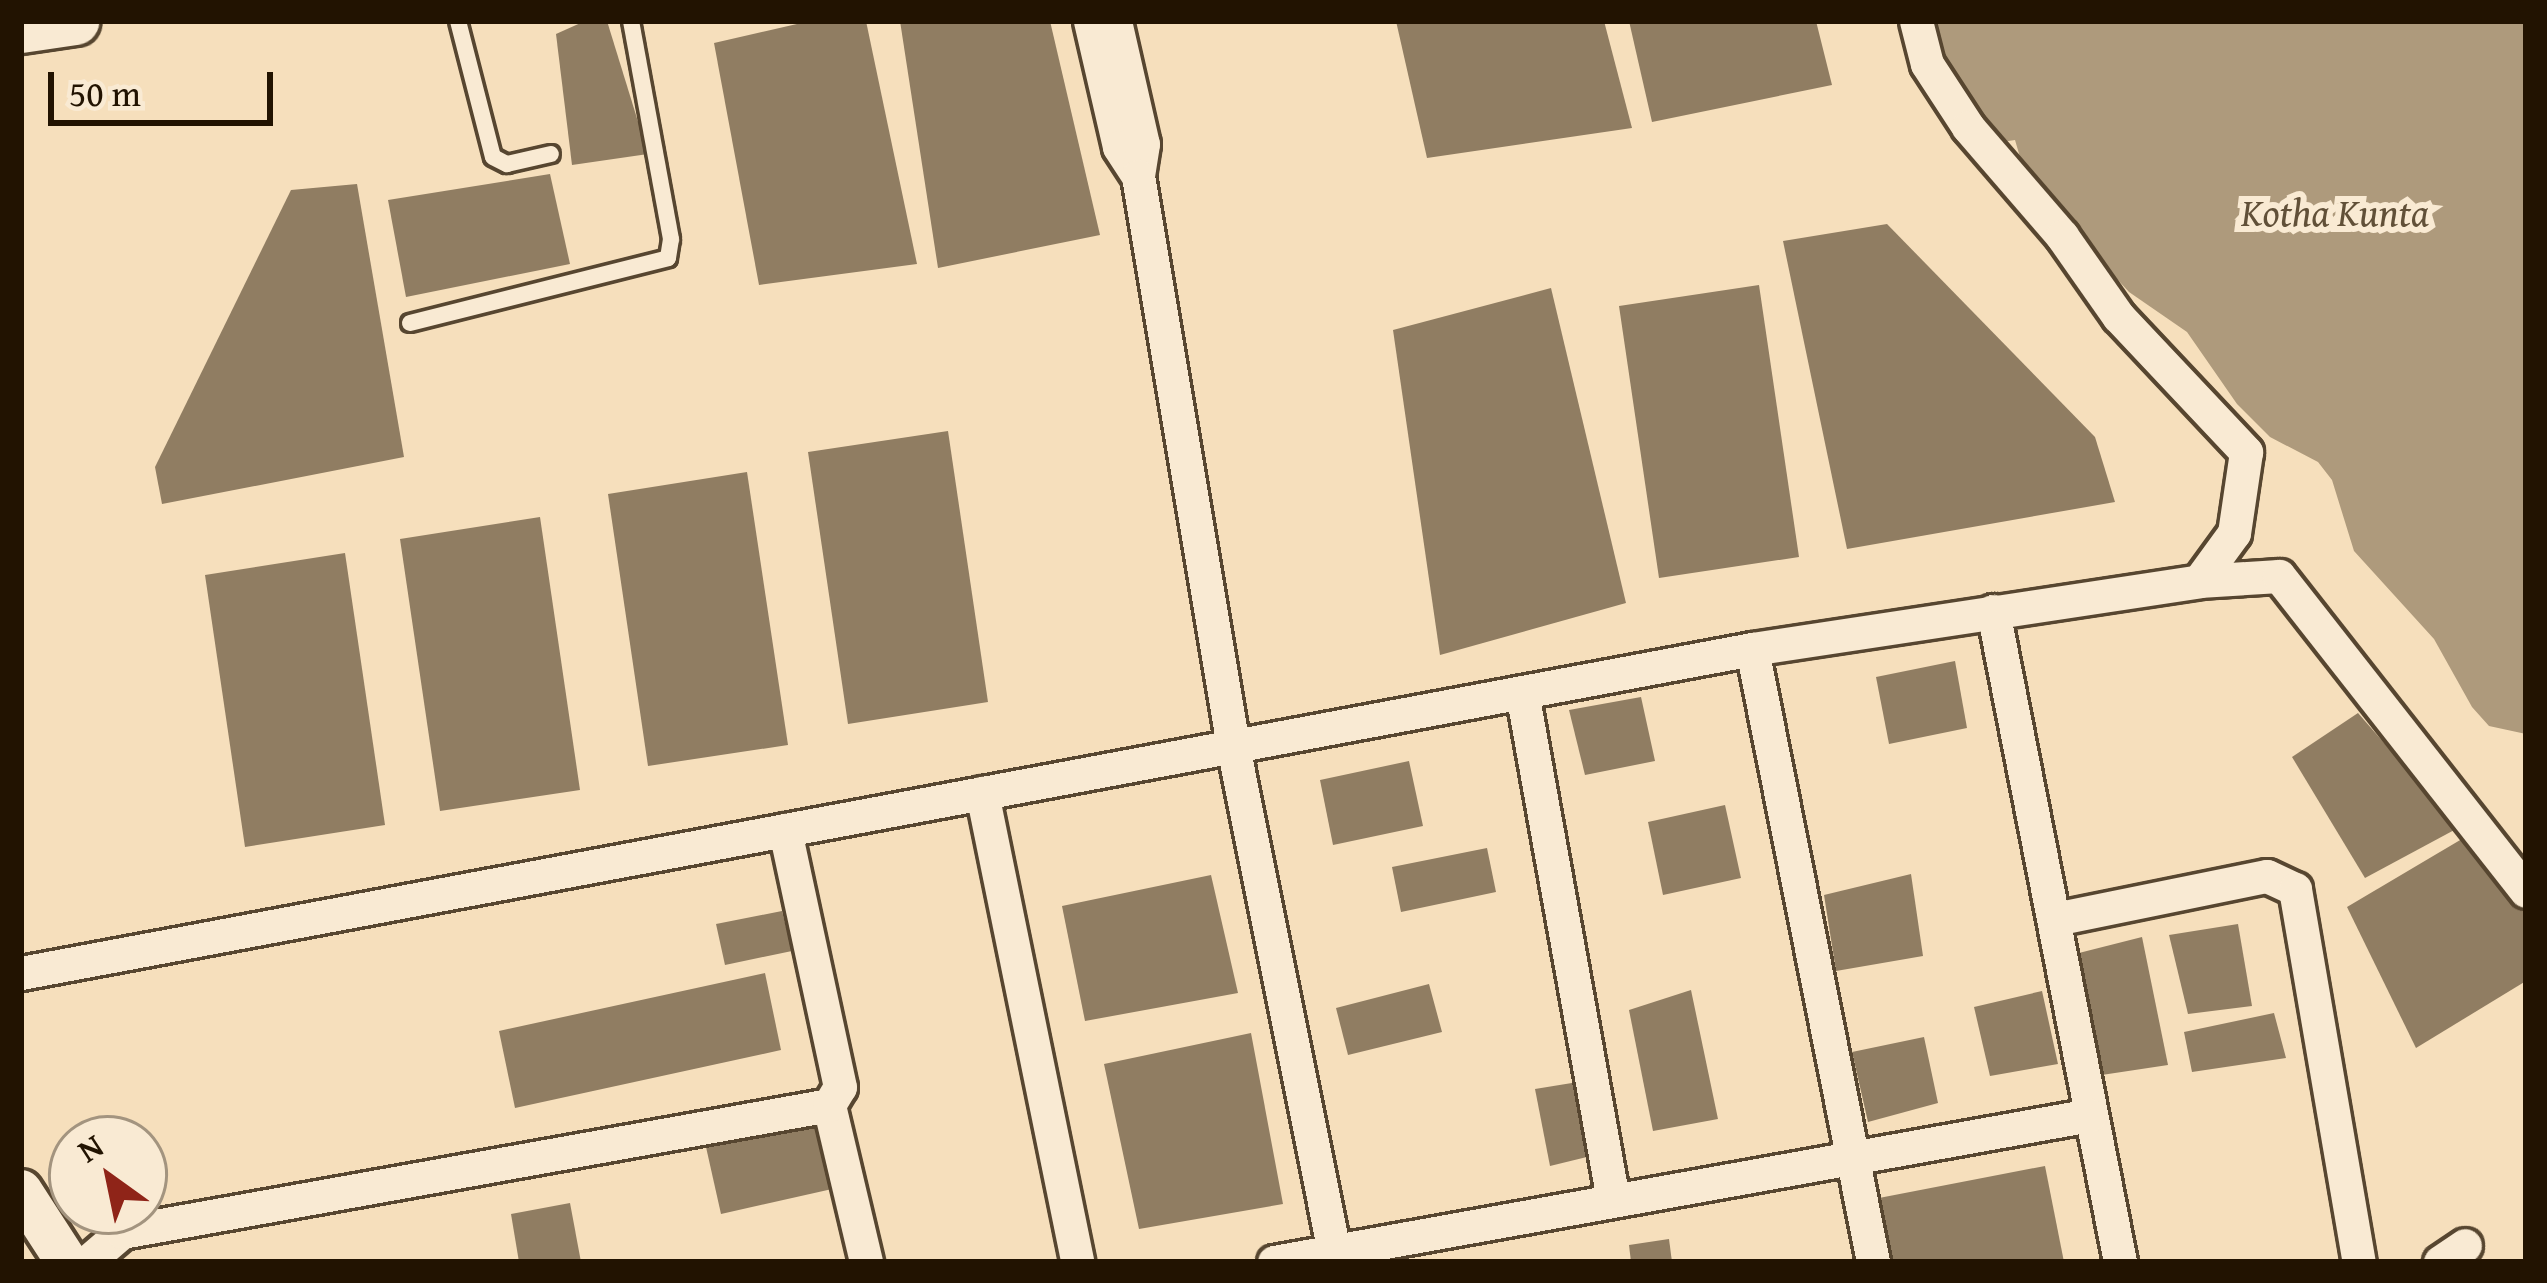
<!DOCTYPE html>
<style>
body{margin:0}
#map{position:relative;width:2547px;height:1283px;overflow:hidden;background:#f6dfbc;font-family:"Gentium Book Plus",serif}
div>[style]{position:absolute}
[style*='--x']{left:calc(var(--x)*1px);top:calc(var(--y)*1px);width:calc(var(--w)*1px);rotate:calc(var(--a)*1deg)}
.water>*{inset:0;background:#ae9a7c}
.building>*{inset:0;background:#907d62}
.roads{filter:drop-shadow(3px 0 #574630) drop-shadow(-3px 0 #574630) drop-shadow(0 3px #574630) drop-shadow(0 -3px #574630)}
.service>*{height:16px;margin:-8px;padding:0 8px;transform-origin:8px;border-radius:8px;background:#f9ead3}
.minor>*{height:33px;margin:-16.5px;padding:0 16.5px;transform-origin:16.5px;border-radius:16.5px;background:#f9ead3}
.tertiary>*{height:42px;margin:-21px;padding:0 21px;transform-origin:21px;border-radius:21px;background:#f9ead3}
.secondary>*{height:48px;margin:-24px;padding:0 24px;transform-origin:24px;border-radius:24px;background:#f9ead3}
span{translate:-50% -50%;white-space:nowrap;text-align:center;line-height:1.15;-webkit-text-stroke:12px #f9ead3;paint-order:stroke}
.water-label{font-size:39px;color:#615038;font-style:italic}
.frame{position:absolute;inset:0;border:24px solid #221301;pointer-events:none}
.north{position:absolute;left:48px;top:1115px;width:120px;height:120px;box-sizing:border-box;background:#f9ead3;border:3px solid #a3947f;border-radius:50%;rotate:327deg;font-size:33px;font-weight:700;line-height:48px;text-align:center;color:#221301}
.north::after{content:'';display:block;margin:auto;width:42px;height:54px;background:#8f2418;clip-path:polygon(50% 0,100% 100%,50% 72%,0 100%)}
.scale{position:absolute;left:48px;top:72px;width:225px;height:54px;box-sizing:border-box;border:6px solid #221301;border-top:0;padding-left:15px;font-size:36px;line-height:42px;white-space:nowrap;color:#221301;-webkit-text-stroke:9px #f9ead3;paint-order:stroke}
</style>
<div id="map">
<div class="water">
<div style="clip-path:polygon(1929px 21px,2526px 21px,2526px 734px,2489px 726px,2472px 707px,2434px 639px,2354px 551px,2332px 480px,2318px 462px,2270px 437px,2237px 404px,2187px 332px,2129px 292px,2027px 181px,2015px 140px,1996px 143px,1964px 122px)"></div>
</div>
<div class="building">
<div style="clip-path:polygon(585px 21px,607px 21px,648px 154px,572px 165px,556px 34px)"></div>
<div style="clip-path:polygon(810px 21px,866px 21px,917px 264px,759px 285px,714px 43px)"></div>
<div style="clip-path:polygon(900px 21px,1050px 21px,1100px 235px,938px 268px)"></div>
<div style="clip-path:polygon(1396px 21px,1604px 21px,1632px 128px,1427px 158px)"></div>
<div style="clip-path:polygon(1629px 21px,1816px 21px,1832px 85px,1652px 122px)"></div>
<div style="clip-path:polygon(550px 174px,570px 264px,406px 297px,388px 200px)"></div>
<div style="clip-path:polygon(357px 184px,404px 457px,162px 504px,155px 467px,291px 190px)"></div>
<div style="clip-path:polygon(1887px 224px,2095px 437px,2115px 502px,1847px 549px,1783px 241px)"></div>
<div style="clip-path:polygon(1759px 285px,1799px 557px,1659px 578px,1619px 306px)"></div>
<div style="clip-path:polygon(1551px 288px,1626px 603px,1440px 655px,1393px 330px)"></div>
<div style="clip-path:polygon(948px 431px,988px 702px,848px 724px,808px 452px)"></div>
<div style="clip-path:polygon(747px 472px,788px 745px,648px 766px,608px 494px)"></div>
<div style="clip-path:polygon(540px 517px,580px 790px,440px 811px,400px 539px)"></div>
<div style="clip-path:polygon(345px 553px,385px 825px,245px 847px,205px 575px)"></div>
<div style="clip-path:polygon(1955px 661px,1967px 728px,1889px 744px,1876px 677px)"></div>
<div style="clip-path:polygon(1641px 697px,1655px 761px,1585px 775px,1569px 710px)"></div>
<div style="clip-path:polygon(2358px 713px,2458px 828px,2365px 878px,2292px 757px)"></div>
<div style="clip-path:polygon(1409px 761px,1423px 826px,1333px 845px,1320px 780px)"></div>
<div style="clip-path:polygon(1725px 805px,1741px 878px,1663px 895px,1648px 822px)"></div>
<div style="clip-path:polygon(2472px 833px,2526px 906px,2526px 981px,2416px 1048px,2347px 907px)"></div>
<div style="clip-path:polygon(1487px 848px,1496px 892px,1401px 912px,1392px 867px)"></div>
<div style="clip-path:polygon(1911px 874px,1923px 956px,1836px 971px,1824px 895px)"></div>
<div style="clip-path:polygon(1211px 875px,1238px 993px,1085px 1021px,1062px 906px)"></div>
<div style="clip-path:polygon(782px 911px,792px 951px,725px 965px,716px 924px)"></div>
<div style="clip-path:polygon(2238px 924px,2252px 1006px,2188px 1014px,2169px 935px)"></div>
<div style="clip-path:polygon(2142px 937px,2168px 1065px,2095px 1076px,2075px 954px)"></div>
<div style="clip-path:polygon(765px 973px,781px 1050px,515px 1108px,499px 1031px)"></div>
<div style="clip-path:polygon(1429px 984px,1442px 1032px,1348px 1055px,1336px 1008px)"></div>
<div style="clip-path:polygon(1691px 990px,1718px 1119px,1653px 1131px,1629px 1010px)"></div>
<div style="clip-path:polygon(2042px 991px,2058px 1064px,1990px 1076px,1974px 1007px)"></div>
<div style="clip-path:polygon(2274px 1013px,2286px 1058px,2192px 1072px,2184px 1032px)"></div>
<div style="clip-path:polygon(1251px 1033px,1283px 1204px,1139px 1229px,1104px 1064px)"></div>
<div style="clip-path:polygon(1924px 1037px,1938px 1103px,1868px 1122px,1852px 1052px)"></div>
<div style="clip-path:polygon(1578px 1082px,1595px 1155px,1550px 1166px,1535px 1089px)"></div>
<div style="clip-path:polygon(824px 1121px,841px 1187px,721px 1214px,706px 1147px)"></div>
<div style="clip-path:polygon(2045px 1166px,2064px 1262px,1891px 1262px,1879px 1198px)"></div>
<div style="clip-path:polygon(570px 1203px,581px 1262px,519px 1262px,511px 1214px)"></div>
<div style="clip-path:polygon(1669px 1239px,1672px 1262px,1631px 1262px,1629px 1245px)"></div>
</div>
<div class="roads">
<div class="service">
<div style="--x:458;--y:21;--w:140;--a:75.6"></div>
<div style="--x:493;--y:157;--w:16;--a:27"></div>
<div style="--x:507;--y:164;--w:45;--a:-12.8"></div>
<div style="--x:410;--y:323;--w:266;--a:-14.1"></div>
<div style="--x:668;--y:258;--w:19;--a:-81"></div>
<div style="--x:671;--y:239;--w:222;--a:-100.4"></div>
</div>
<div class="minor">
<div style="--x:1090;--y:21;--w:129;--a:77"></div>
<div style="--x:1119;--y:147;--w:35;--a:57"></div>
<div style="--x:1115;--y:21;--w:126;--a:77.2"></div>
<div style="--x:1143;--y:144;--w:32;--a:99"></div>
<div style="--x:1138;--y:176;--w:578;--a:80.54"></div>
<div style="--x:1233;--y:746;--w:526;--a:78.71"></div>
<div style="--x:1916;--y:21;--w:44;--a:75.7"></div>
<div style="--x:1927;--y:64;--w:75;--a:56.9"></div>
<div style="--x:1968;--y:127;--w:144;--a:49.2"></div>
<div style="--x:2062;--y:236;--w:98;--a:55"></div>
<div style="--x:2118;--y:316;--w:187;--a:46.7"></div>
<div style="--x:2246;--y:452;--w:82;--a:98.4"></div>
<div style="--x:2234;--y:533;--w:59;--a:126.1"></div>
<div style="--x:1993;--y:611;--w:663;--a:78.96"></div>
<div style="--x:1752;--y:649;--w:625;--a:78.83"></div>
<div style="--x:1522;--y:692;--w:516;--a:79.84"></div>
<div style="--x:982;--y:793;--w:479;--a:78.5"></div>
<div style="--x:2055;--y:919;--w:216;--a:-11.5"></div>
<div style="--x:2267;--y:876;--w:31;--a:25"></div>
<div style="--x:2295;--y:889;--w:378;--a:80.3"></div>
<div style="--x:21;--y:973;--w:1761;--a:-10.6"></div>
<div style="--x:1752;--y:649;--w:452;--a:-8.6"></div>
<div style="--x:2199;--y:581;--w:80;--a:-3.6"></div>
<div style="--x:2279;--y:576;--w:400;--a:51.9"></div>
<div style="--x:829;--y:1105;--w:161;--a:76.7"></div>
<div style="--x:87;--y:1262;--w:46;--a:-40.6"></div>
<div style="--x:122;--y:1232;--w:718;--a:-10.18"></div>
<div style="--x:829;--y:1105;--w:21;--a:-59"></div>
<div style="--x:840;--y:1087;--w:263;--a:-102.1"></div>
<div style="--x:1274;--y:1262;--w:829;--a:-10.21"></div>
<div style="--x:2440;--y:1262;--w:30;--a:-34"></div>
</div>
<div class="tertiary">
<div style="--x:21;--y:1191;--w:85;--a:57.1"></div>
</div>
<div class="secondary">
<div style="--x:21;--y:29;--w:55;--a:-8.4"></div>
</div>
</div>
<div class="water-label">
<span style="left:2335px;top:212px">Kotha Kunta</span>
</div>
<div class="frame"></div>
<div class="north">N</div>
<div class="scale">50 m</div>
</div>
